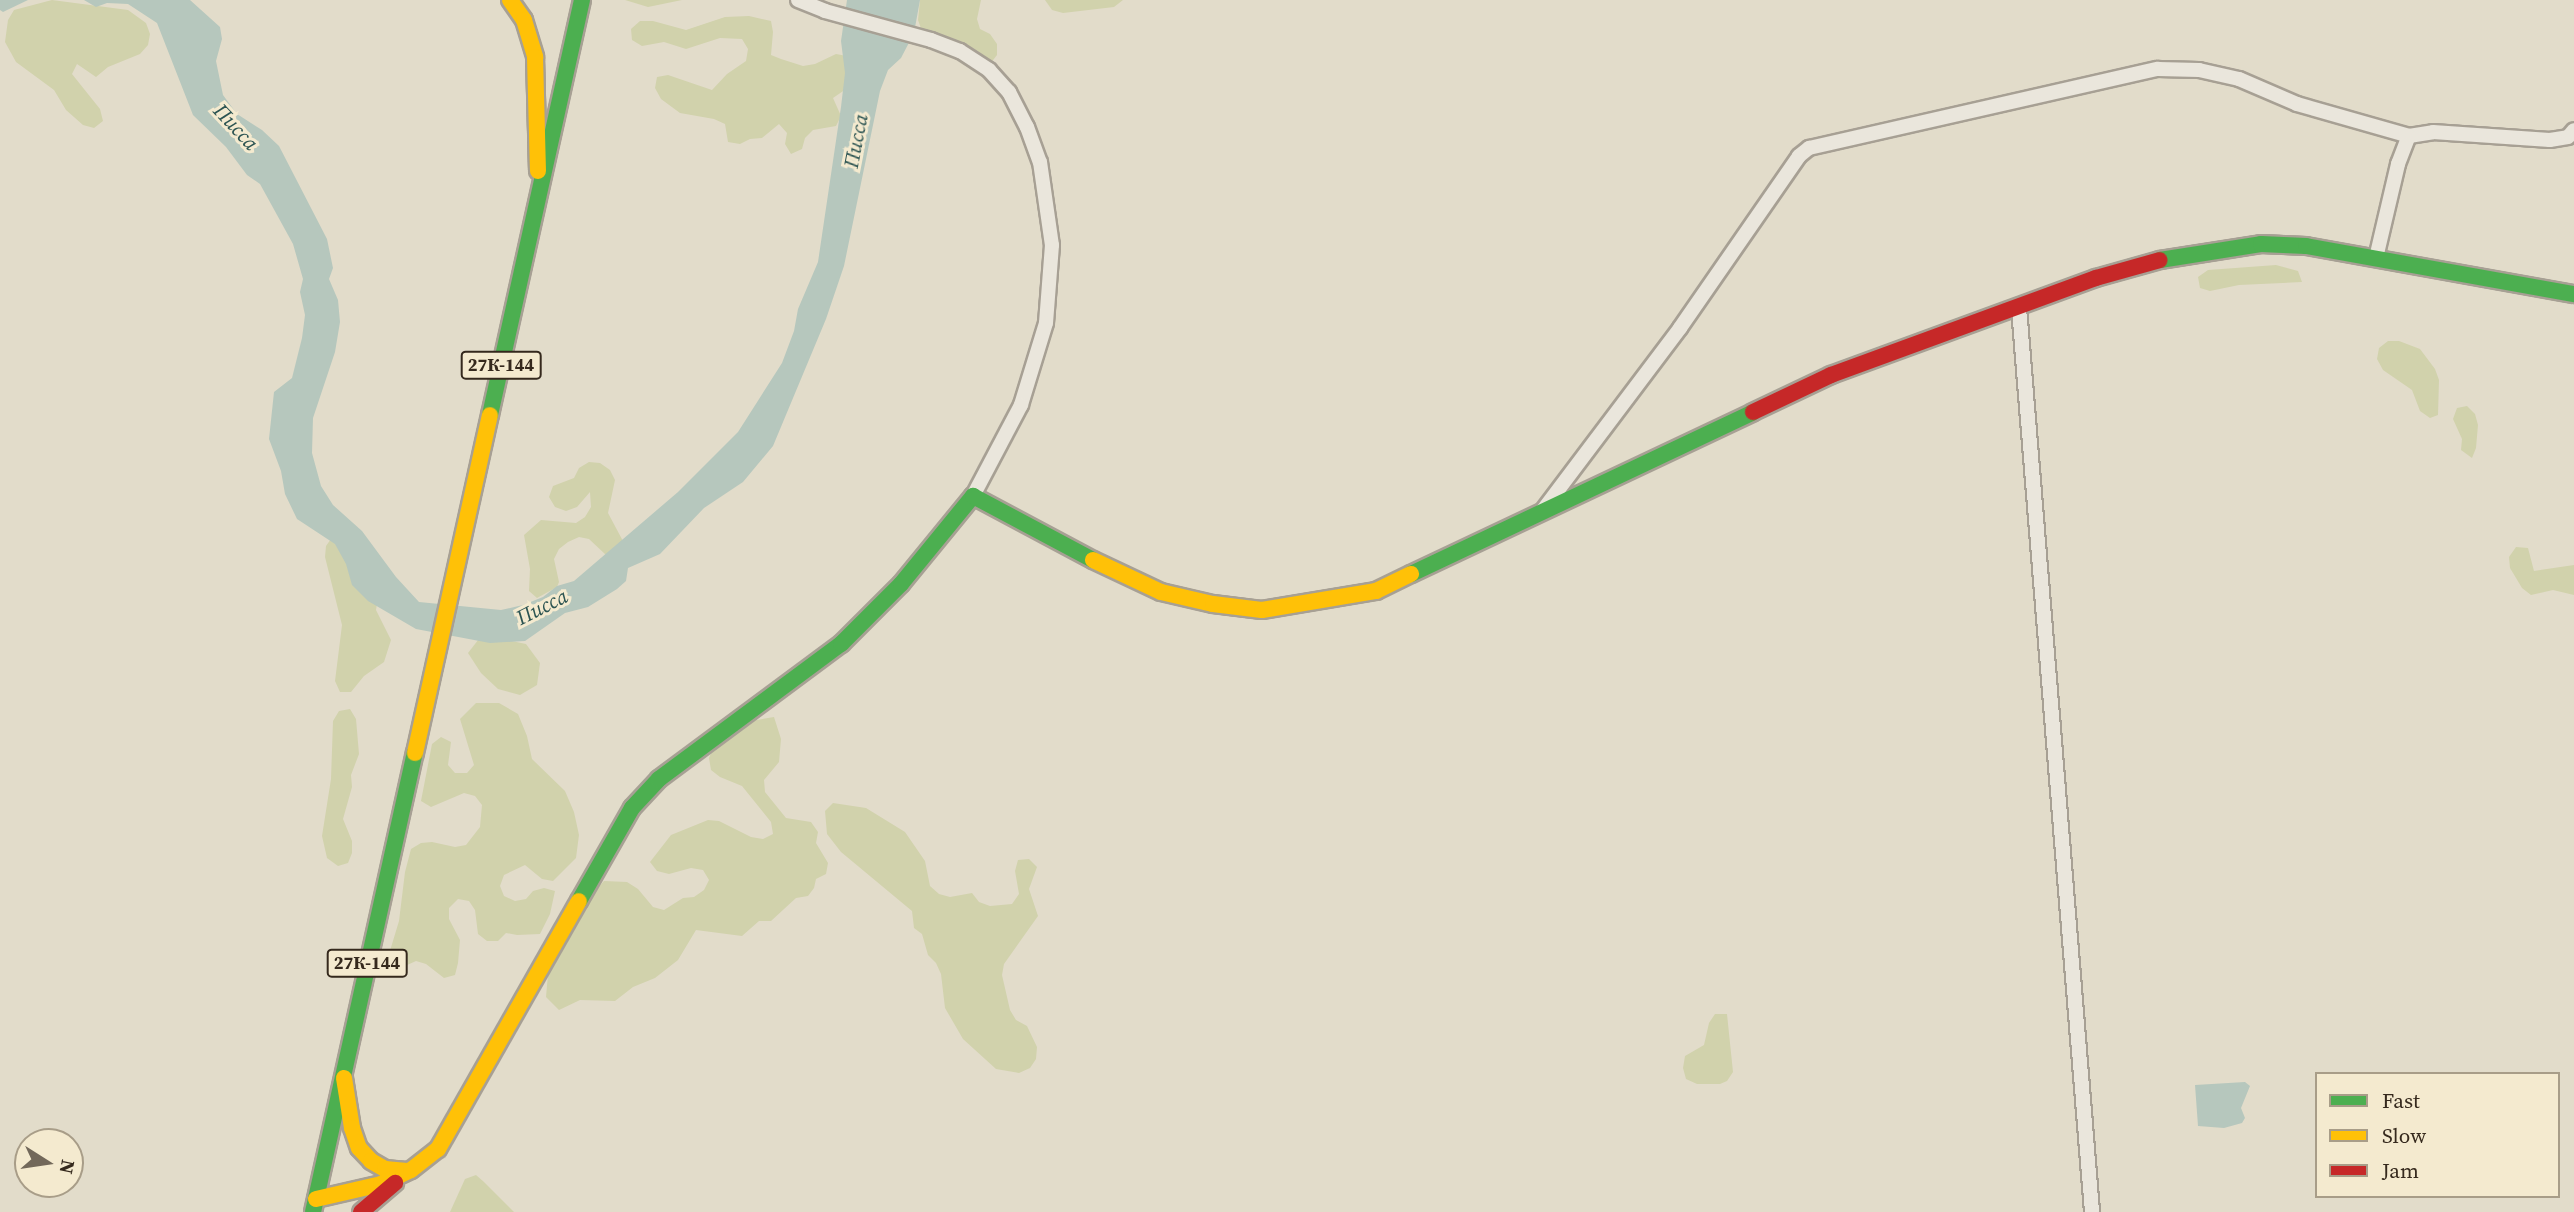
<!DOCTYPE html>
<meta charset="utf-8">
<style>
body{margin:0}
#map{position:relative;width:2574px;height:1212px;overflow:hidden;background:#e2dcca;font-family:"Source Serif 4",serif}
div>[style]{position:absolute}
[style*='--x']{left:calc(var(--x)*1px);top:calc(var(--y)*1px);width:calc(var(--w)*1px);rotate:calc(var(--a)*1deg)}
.green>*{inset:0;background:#d1d2ac}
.water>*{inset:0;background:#b6c7bd}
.roads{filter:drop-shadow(2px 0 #a7a094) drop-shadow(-2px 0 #a7a094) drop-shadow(0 2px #a7a094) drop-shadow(0 -2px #a7a094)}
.street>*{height:14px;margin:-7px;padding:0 7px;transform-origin:7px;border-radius:7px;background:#eae6dc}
.fast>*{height:16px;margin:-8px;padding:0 8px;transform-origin:8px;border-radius:8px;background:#4caf50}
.slow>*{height:16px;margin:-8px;padding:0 8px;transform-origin:8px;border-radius:8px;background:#ffc107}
.jam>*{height:16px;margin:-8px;padding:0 8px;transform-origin:8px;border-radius:8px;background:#c62828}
span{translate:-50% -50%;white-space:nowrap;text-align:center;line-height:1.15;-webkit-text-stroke:6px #f4eacf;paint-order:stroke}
.shield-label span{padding:2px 5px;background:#f4eacf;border:2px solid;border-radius:5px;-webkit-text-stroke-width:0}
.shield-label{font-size:18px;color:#35291d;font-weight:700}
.water-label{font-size:21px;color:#2c5452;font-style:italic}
.legend{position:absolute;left:2315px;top:1072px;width:245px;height:126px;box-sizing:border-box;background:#f4eacf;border:2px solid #a89d88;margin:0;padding:9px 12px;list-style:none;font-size:21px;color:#35291d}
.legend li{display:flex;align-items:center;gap:14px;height:35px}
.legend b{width:35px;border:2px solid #a89d88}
.north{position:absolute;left:14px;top:1128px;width:70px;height:70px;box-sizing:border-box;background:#f4eacf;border:2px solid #a89d88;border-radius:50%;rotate:102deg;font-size:19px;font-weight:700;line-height:28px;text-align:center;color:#35291d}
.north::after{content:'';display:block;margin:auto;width:24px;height:32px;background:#72685a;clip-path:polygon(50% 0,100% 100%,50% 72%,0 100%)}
</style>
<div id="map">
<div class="green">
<div style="clip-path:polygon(52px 0,128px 10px,146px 23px,150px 34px,148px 45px,140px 54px,108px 67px,96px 77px,77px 64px,72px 74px,100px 109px,103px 121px,94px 128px,83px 125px,66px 110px,54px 90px,16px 62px,5px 42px,8px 20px,14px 10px)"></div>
<div style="clip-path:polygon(625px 0,682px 0,648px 7px)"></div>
<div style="clip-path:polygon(920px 0,981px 0,977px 19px,980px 29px,990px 34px,997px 44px,997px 55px,990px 64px,979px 68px,968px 66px,937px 49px,922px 31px,918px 20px)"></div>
<div style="clip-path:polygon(1045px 0,1123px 0,1114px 7px,1063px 13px,1052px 10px)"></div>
<div style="clip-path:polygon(749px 16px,771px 21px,773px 32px,771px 55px,781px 59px,803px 66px,815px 64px,836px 54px,847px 56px,849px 87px,833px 98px,841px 116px,836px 126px,813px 130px,805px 138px,802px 149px,791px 154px,785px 144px,787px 133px,779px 124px,762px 138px,750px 139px,740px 144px,728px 142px,725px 124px,714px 119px,680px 113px,661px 99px,655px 88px,657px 77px,668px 75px,712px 90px,727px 74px,746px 61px,748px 49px,742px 39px,720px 38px,686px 49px,664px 42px,642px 46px,632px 40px,631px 29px,640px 21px,653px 21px,686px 30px,725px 17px)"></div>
<div style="clip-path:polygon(2276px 265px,2298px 271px,2302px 282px,2239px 285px,2210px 291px,2200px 288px,2198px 277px,2208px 270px)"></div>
<div style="clip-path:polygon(2388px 341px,2399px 341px,2420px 349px,2435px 369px,2439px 380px,2438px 415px,2430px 418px,2420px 411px,2412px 390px,2383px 370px,2377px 359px,2379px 348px)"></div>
<div style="clip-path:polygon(2467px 406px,2475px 414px,2478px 425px,2476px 448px,2472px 458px,2461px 450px,2462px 439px,2453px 419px,2457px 408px)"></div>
<div style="clip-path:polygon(589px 462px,600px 463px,610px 470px,615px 480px,608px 513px,624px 543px,606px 555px,589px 539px,579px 537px,568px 542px,559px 549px,554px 559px,559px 582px,557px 587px,537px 598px,529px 591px,530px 569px,524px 535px,541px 520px,576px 523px,585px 517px,591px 507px,590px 492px,577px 507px,566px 511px,555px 507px,549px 497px,553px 486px,574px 478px,579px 468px)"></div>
<div style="clip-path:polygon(333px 536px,378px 598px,376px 610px,391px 640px,384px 662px,364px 676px,351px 692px,340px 692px,335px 681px,342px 625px,325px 557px,326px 546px)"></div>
<div style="clip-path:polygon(2516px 547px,2528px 548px,2534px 571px,2574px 565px,2574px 595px,2553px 590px,2531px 595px,2522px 588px,2510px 568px,2509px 557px)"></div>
<div style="clip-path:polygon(482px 635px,526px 644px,540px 663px,537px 685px,520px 695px,498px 689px,481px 673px,468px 653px)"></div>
<div style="clip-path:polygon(476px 703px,499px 703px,518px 714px,527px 736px,532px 759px,565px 791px,574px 812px,579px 835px,576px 858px,553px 881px,542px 879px,525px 865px,504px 875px,500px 886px,504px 896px,515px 901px,526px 899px,533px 891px,544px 888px,555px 891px,550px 914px,540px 934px,517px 935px,506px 933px,498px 941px,487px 941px,478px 934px,475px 910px,469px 901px,458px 899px,449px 908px,449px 919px,460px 940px,458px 963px,455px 975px,444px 978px,426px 964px,416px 961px,405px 966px,394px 964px,389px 954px,399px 921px,405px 872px,411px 849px,421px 843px,432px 842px,455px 847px,466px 845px,480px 827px,482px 805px,475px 796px,464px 793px,431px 807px,421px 801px,432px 744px,441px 737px,451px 742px,448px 765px,455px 773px,467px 773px,474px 765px,460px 719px)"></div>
<div style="clip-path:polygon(350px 709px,356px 719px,359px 754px,351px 775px,352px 787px,343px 819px,352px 841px,352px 853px,348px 863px,338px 866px,327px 858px,322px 836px,331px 779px,333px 721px,339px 711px)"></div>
<div style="clip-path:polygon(774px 717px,781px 739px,779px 762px,764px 780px,765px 792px,786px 818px,811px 822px,818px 832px,816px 843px,828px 863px,826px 874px,816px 879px,814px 888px,808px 896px,796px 898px,771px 921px,759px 921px,742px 936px,696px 930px,678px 960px,655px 978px,633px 987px,615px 1001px,580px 1000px,559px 1010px,546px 997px,548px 974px,587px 900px,604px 881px,627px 882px,638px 889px,653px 907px,664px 910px,683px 898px,694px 897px,704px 890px,709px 880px,703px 870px,691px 868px,669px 874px,657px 871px,650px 862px,671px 835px,708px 820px,719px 821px,751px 837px,763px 839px,773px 834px,771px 822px,742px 786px,720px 777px,711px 770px,709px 758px,713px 748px,751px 721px)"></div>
<div style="clip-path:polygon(833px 803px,866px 808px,905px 832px,925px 861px,930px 886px,939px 894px,950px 897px,972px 893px,979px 902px,990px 906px,1012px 904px,1019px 894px,1015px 871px,1018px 860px,1029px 859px,1037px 867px,1029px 889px,1038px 916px,1004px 964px,1002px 975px,1010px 1010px,1016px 1020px,1027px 1026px,1037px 1047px,1036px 1059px,1030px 1068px,1019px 1073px,996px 1069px,963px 1039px,945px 1008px,941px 974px,936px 963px,928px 955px,922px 934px,914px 928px,912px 911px,841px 852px,827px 834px,825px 811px)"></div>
<div style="clip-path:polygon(1715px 1014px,1727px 1014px,1733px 1072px,1727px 1081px,1720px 1084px,1697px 1084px,1686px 1079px,1683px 1068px,1685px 1056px,1704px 1045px,1709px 1023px)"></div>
<div style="clip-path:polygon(476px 1175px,484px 1182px,514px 1212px,450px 1212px,465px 1179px)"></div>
</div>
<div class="water">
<div style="clip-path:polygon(0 0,28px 0,3px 12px,0 10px)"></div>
<div style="clip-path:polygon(84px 0,190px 0,220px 27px,222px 39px,216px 61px,223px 95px,237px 114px,262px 130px,279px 146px,327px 239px,333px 268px,329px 279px,338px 300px,340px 322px,335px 352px,313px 418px,312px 453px,321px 486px,333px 505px,362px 531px,396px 577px,419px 602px,501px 610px,523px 605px,543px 597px,557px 586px,574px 581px,678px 492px,738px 432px,782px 363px,794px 331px,798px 309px,818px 262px,841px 107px,845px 73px,841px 41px,847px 0,920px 0,914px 33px,901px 58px,888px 70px,880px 91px,844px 266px,826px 319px,773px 446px,743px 482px,704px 508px,660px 554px,628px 568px,626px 581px,617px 589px,588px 607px,565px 613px,525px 641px,490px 643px,416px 629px,368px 601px,352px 585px,346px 564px,335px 544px,297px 519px,285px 494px,281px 471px,269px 439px,274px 392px,292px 378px,302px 338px,305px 315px,300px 292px,303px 279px,293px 244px,260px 184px,247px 175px,226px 147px,193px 115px,157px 23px,128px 4px,107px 3px,96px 7px)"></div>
<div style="clip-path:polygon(2245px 1082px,2250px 1086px,2241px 1108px,2245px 1118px,2242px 1123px,2224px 1128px,2198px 1126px,2195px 1085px)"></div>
</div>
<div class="roads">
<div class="street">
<div style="--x:798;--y:0;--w:29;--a:22"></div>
<div style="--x:825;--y:11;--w:110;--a:15.3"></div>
<div style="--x:931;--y:40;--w:31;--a:21"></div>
<div style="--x:960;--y:51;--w:35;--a:33"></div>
<div style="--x:989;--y:70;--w:30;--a:48"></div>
<div style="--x:1009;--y:92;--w:39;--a:63"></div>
<div style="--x:1027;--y:127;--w:37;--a:70"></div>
<div style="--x:1040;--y:162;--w:84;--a:81.8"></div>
<div style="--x:1052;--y:245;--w:78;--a:94.4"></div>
<div style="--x:1046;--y:323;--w:86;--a:107"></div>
<div style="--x:1021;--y:405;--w:103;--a:117.8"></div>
<div style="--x:2376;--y:258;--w:97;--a:-76.8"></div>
<div style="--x:2398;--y:164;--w:30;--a:-69"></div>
<div style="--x:2409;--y:136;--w:24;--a:-9"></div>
<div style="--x:2433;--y:132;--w:117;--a:3.9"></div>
<div style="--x:2550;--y:140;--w:18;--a:-9"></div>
<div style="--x:2568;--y:137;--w:9;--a:-49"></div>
<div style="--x:2019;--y:308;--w:907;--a:85.38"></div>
<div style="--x:1543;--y:510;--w:228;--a:-53"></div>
<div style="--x:1680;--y:328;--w:209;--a:-55.3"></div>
<div style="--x:1799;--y:156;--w:13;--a:-39"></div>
<div style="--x:1809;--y:148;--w:358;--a:-12.8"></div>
<div style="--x:2158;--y:69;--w:41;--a:1.4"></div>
<div style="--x:2199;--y:70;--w:41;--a:12.7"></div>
<div style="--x:2239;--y:79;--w:63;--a:23.3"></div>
<div style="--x:2297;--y:104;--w:116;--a:15.9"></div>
</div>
<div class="fast">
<div style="--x:2160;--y:260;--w:102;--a:-9"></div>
<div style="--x:2261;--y:244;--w:45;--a:2.5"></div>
<div style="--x:2306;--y:246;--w:272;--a:10.2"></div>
<div style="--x:490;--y:415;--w:425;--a:-77.5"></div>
<div style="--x:1411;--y:574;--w:378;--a:-25.3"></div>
<div style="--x:579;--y:901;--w:107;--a:-60.3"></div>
<div style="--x:632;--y:808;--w:40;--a:-47"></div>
<div style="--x:659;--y:779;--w:227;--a:-36.6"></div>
<div style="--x:841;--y:644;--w:85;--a:-45"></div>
<div style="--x:901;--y:584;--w:114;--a:-50.7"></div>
<div style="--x:973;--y:496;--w:136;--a:28.1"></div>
<div style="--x:313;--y:1212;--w:470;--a:-77.5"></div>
</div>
<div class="slow">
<div style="--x:510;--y:0;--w:24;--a:55"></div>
<div style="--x:524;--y:20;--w:39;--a:73"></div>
<div style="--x:535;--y:57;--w:114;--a:88.5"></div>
<div style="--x:1093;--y:560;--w:75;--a:25.2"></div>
<div style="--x:1161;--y:592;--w:53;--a:13"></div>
<div style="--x:1213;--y:604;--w:49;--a:7"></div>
<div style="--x:1262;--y:610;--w:116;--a:-9.5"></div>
<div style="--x:1376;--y:591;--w:39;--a:-26"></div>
<div style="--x:415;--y:753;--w:346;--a:-77.5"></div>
<div style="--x:344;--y:1078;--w:51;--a:80.9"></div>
<div style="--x:352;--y:1128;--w:21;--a:71"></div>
<div style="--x:359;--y:1148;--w:18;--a:47"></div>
<div style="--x:371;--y:1161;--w:16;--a:30"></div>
<div style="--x:385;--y:1169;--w:22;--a:5"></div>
<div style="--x:316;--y:1199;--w:67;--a:-13"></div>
<div style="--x:381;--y:1184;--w:33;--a:-25"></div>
<div style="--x:411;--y:1170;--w:34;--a:-38"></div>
<div style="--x:438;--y:1149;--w:285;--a:-60.4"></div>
</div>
<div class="jam">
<div style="--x:1753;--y:412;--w:86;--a:-25.4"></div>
<div style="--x:1831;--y:375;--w:282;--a:-20.1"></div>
<div style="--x:2096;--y:278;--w:66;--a:-15.7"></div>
<div style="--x:361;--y:1212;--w:45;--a:-40.5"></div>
</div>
</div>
<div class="shield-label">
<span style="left:501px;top:365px">27К-144</span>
<span style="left:367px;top:963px">27К-144</span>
</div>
<div class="water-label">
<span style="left:236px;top:127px;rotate:47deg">Писса</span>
<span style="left:856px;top:141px;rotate:-79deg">Писса</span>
<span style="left:542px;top:607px;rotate:-27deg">Писса</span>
</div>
<ul class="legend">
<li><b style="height:9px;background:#4caf50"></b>Fast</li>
<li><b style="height:9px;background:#ffc107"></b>Slow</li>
<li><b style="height:9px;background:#c62828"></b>Jam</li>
</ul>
<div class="north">N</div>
</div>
